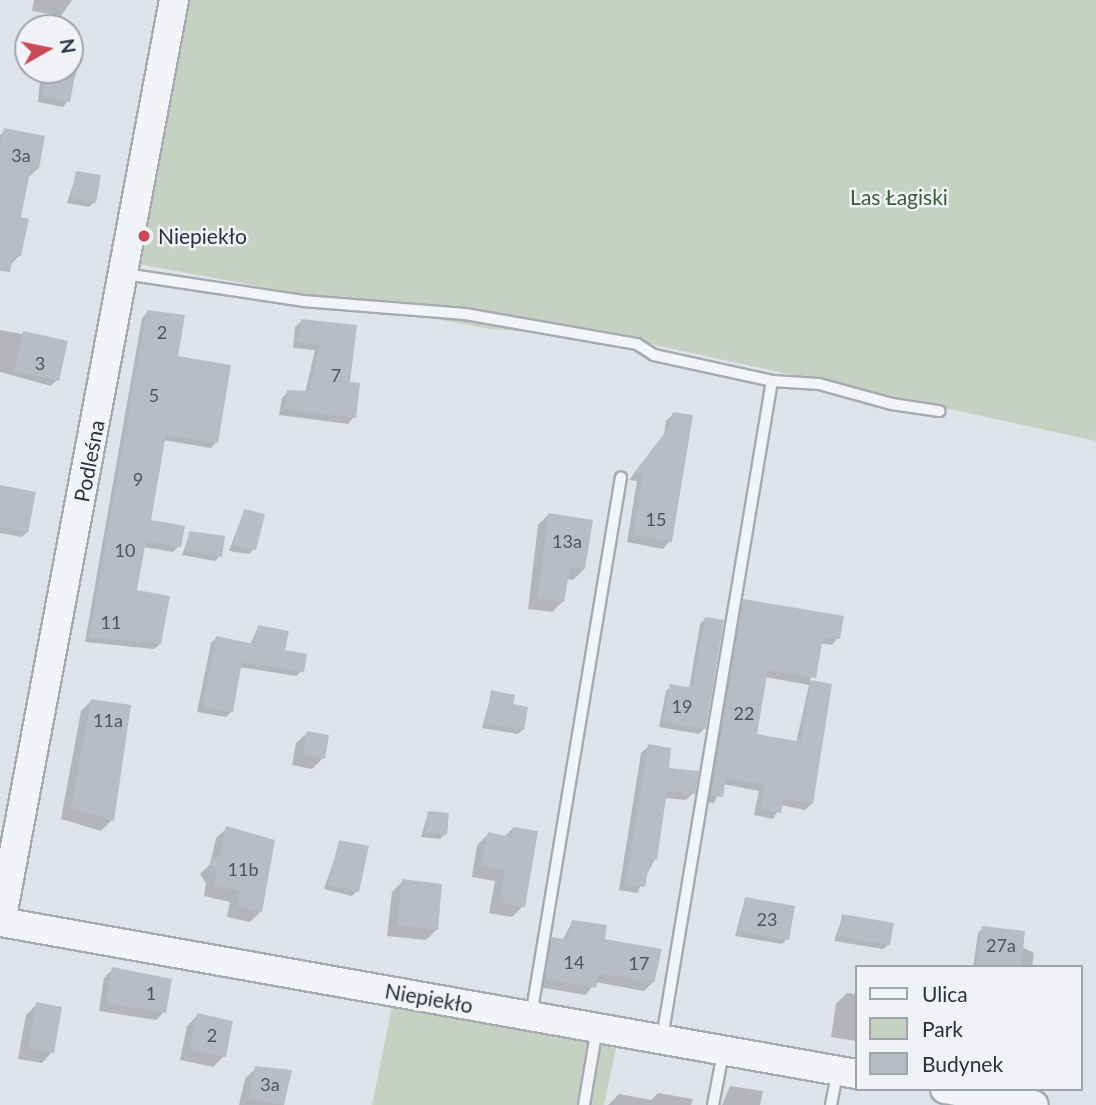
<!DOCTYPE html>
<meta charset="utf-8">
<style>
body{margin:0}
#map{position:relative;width:1096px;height:1105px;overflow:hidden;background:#e0e3e9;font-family:Lato,sans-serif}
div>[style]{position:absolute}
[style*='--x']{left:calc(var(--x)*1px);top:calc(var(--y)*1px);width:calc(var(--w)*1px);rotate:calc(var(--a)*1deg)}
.green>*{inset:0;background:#c5d2c2}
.shadow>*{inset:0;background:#0003}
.building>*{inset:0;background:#b8bcc5}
.roads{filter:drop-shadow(2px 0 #a5aab3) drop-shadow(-2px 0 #a5aab3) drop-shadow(0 2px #a5aab3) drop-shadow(0 -2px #a5aab3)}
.service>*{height:10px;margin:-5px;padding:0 5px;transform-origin:5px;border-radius:5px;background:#f3f4f7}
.tertiary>*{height:28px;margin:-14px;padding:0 14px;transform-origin:14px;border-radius:14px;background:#f3f4f7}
.dots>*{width:19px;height:19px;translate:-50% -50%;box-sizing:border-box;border:4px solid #f0f2f6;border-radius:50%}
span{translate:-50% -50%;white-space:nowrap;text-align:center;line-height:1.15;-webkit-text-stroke:5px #f0f2f6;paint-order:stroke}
.number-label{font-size:18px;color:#4d5360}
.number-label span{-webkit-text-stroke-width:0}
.park-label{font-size:21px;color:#3c5b37}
.poi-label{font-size:21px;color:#29303f}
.left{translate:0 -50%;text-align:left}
.street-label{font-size:21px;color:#29303f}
.legend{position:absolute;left:855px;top:965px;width:228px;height:126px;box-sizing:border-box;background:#f0f2f6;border:2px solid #a0a4ad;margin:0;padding:9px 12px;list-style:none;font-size:21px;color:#29303f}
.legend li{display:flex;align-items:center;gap:14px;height:35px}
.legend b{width:35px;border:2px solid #a0a4ad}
.north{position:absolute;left:14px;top:14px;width:70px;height:70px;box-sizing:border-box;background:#f0f2f6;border:2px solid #a0a4ad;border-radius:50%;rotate:81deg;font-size:19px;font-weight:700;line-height:28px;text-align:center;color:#29303f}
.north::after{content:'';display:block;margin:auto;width:24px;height:32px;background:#c94a56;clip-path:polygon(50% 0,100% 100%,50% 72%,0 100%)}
</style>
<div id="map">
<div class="green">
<div style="clip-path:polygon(187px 0,1096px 0,1096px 441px,623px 338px,491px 329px,138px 264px)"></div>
<div style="clip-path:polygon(393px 1001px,616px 1048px,604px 1105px,372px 1105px)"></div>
</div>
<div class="shadow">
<div style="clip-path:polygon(34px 0,72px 0,61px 16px,32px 11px)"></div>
<div style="clip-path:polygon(70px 51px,82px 53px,68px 101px,63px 107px,38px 102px,41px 70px,70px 70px)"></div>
<div style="clip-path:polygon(5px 130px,38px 168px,27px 179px,19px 219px,19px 256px,8px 267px,0 265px,0 135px)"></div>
<div style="clip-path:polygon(77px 173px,94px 202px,89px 207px,67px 203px)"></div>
<div style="clip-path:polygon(148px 312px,216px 442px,211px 448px,163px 440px,149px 522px,179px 546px,173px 552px,143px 547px,135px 591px,160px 644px,154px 649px,85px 642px,142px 318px)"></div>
<div style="clip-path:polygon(302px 321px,355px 327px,348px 384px,354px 417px,348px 424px,279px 415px,282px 398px,288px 392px,305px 393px,315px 350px,293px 348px,295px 327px)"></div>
<div style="clip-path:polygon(0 330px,66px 342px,57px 380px,51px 386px,0 372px)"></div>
<div style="clip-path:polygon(673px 414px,670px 541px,663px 549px,627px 542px,637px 481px,629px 480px,664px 435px,666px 421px)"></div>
<div style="clip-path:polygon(0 487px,27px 532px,22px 537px,0 533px)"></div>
<div style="clip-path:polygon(244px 511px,254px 549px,249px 554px,229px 551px)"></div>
<div style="clip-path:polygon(549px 514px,584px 569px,573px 580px,566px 579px,563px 601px,552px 612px,528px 609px,538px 525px)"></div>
<div style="clip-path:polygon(190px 533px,220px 556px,215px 561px,182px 555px)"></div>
<div style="clip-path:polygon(evenodd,744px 601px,838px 638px,832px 645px,820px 643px,810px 681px,830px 685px,812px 803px,805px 810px,781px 805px,773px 819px,754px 815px,759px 791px,723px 784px,714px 803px,705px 802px,737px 608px,744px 601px,765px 677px,809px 685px,796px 743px,755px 735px,765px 677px)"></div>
<div style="clip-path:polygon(705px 619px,704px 729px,699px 734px,659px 727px,666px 691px,671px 686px,689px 689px,700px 624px)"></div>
<div style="clip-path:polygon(258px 627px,302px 671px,296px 676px,239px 667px,231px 712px,226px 717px,197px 712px,211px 643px,216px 638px,250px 645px)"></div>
<div style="clip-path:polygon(492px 692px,511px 706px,523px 729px,518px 734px,482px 728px)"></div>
<div style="clip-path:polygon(92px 700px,112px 820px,101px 831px,61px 819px,81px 711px)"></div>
<div style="clip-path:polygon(307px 733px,323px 758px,312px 769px,292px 765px,296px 743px)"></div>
<div style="clip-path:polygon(649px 746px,693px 793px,686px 800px,664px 798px,655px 859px,637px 893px,619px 890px,641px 753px)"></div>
<div style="clip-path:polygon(428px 813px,445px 834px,440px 839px,421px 837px)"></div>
<div style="clip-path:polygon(227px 828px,261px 911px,250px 922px,227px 917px,230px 902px,204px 896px,206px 883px,200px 874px,210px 864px,216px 838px)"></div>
<div style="clip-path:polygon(513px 828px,523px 906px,512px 917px,489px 913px,495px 881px,472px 877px,477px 845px,488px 834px,504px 837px)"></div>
<div style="clip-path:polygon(340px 842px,357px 891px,352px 896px,324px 889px)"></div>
<div style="clip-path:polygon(403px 881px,437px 929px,426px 940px,387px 936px,392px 892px)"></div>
<div style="clip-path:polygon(745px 899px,787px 939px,782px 944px,735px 936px)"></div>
<div style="clip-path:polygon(843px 916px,889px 944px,883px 949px,834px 941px)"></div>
<div style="clip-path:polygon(572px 922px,603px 940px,653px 982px,644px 991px,595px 982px,586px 995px,538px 987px,544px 948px,553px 939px,562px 941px)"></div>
<div style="clip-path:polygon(983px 928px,1034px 953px,1032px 967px,973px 967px,978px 933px)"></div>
<div style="clip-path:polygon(113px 969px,164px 1012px,156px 1020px,99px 1011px,104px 978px)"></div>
<div style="clip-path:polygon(847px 993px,856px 994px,856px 1041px,831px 1037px,836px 1004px)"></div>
<div style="clip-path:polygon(37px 1004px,52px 1052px,42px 1063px,18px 1059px,26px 1015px)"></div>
<div style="clip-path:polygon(198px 1015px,224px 1056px,213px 1067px,180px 1060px,187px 1026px)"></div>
<div style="clip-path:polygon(256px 1068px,290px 1072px,283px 1105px,239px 1105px,245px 1079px)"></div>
<div style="clip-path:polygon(730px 1086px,763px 1091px,760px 1105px,722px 1105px)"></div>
<div style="clip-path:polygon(658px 1093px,693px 1099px,691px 1105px,608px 1105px,619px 1094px,651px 1100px)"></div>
</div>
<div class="building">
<div style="clip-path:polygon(47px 70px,76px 70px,70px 102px,42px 97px)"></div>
<div style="clip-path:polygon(4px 128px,45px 136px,39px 169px,31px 167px,21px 217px,29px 219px,21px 256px,13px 255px,10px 272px,0 271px,0 143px)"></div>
<div style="clip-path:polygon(76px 171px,101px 175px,96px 203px,71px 198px)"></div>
<div style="clip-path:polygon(147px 310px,185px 315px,178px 356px,231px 365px,218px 443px,166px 435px,151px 520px,185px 526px,181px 547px,146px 541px,137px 590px,170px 596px,161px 644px,89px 637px)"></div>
<div style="clip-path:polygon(301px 319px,357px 325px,350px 382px,360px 383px,356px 418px,284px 409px,287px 390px,309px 391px,320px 345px,298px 342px)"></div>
<div style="clip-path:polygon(23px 331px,68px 341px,59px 381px,14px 371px)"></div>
<div style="clip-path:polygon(673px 412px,693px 415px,672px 542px,633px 535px,643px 474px,634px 473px,670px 426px)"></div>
<div style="clip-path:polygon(0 485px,36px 492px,28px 533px,0 527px)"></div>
<div style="clip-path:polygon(244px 509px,265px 514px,256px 550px,233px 546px)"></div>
<div style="clip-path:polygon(548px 513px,593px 520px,585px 569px,570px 567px,564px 602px,538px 598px)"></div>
<div style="clip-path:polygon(189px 531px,225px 536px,222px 557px,186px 551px)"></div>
<div style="clip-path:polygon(743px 599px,844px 616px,840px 639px,823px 637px,816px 678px,768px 670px,757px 734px,801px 742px,811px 680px,832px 684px,813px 804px,784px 799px,781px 813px,760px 809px,764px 784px,726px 778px,723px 797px,711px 796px)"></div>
<div style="clip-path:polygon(705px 617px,724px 620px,706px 729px,663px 722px,670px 684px,693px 688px)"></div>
<div style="clip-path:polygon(258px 625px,289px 631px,285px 650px,307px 654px,304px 672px,242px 662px,233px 712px,202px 707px,216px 636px,254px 644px)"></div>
<div style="clip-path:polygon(491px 690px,515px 695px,513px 704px,528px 707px,524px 730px,486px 723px)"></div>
<div style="clip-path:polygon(91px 699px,131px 705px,114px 821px,71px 808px)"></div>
<div style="clip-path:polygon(307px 731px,329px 735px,325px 759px,302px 754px)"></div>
<div style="clip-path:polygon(648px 744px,671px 748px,669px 768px,699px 771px,695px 794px,667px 791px,657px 860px,650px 859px,645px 887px,625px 884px)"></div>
<div style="clip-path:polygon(428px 811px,449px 813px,447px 835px,425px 833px)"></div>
<div style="clip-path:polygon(226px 826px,275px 840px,262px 912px,237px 906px,239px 891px,214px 886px,216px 871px,210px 862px,220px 855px)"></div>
<div style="clip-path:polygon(513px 827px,538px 831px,525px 907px,499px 902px,505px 870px,481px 866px,488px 832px,511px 837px)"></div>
<div style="clip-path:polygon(339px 840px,369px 846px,359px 892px,328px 885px)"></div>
<div style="clip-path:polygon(402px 879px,442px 884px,438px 930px,397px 925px)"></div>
<div style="clip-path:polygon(745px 897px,795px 906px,789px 940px,739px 931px)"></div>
<div style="clip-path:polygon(842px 914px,894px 923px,890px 945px,838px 936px)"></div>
<div style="clip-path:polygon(572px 920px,607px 925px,605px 939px,662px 949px,654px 983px,599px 973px,596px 988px,545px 978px,552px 937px,568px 940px)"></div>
<div style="clip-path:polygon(982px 926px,1025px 931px,1021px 967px,976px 967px)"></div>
<div style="clip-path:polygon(112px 967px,172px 979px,166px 1013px,106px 1003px)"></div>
<div style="clip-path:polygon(36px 1002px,62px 1007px,54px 1053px,28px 1048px)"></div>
<div style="clip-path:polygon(197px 1013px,233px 1021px,226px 1057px,190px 1050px)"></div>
<div style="clip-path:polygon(255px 1066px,292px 1070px,284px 1105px,248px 1099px)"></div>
</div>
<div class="roads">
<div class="service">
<div style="--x:125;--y:274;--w:180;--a:8.6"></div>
<div style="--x:303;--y:301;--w:163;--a:4.6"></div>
<div style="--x:465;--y:314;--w:175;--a:9.9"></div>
<div style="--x:637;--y:344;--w:20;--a:33"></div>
<div style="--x:654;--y:355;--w:121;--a:12.4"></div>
<div style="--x:772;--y:381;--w:47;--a:3.7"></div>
<div style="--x:819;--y:384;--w:76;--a:15.3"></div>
<div style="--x:892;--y:404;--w:48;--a:8.5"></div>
<div style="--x:531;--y:1016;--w:546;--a:-80.52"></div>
<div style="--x:662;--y:1038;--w:666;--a:-80.5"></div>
<div style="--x:584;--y:1105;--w:78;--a:-80.4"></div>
<div style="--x:713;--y:1105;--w:53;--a:-79.1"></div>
<div style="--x:831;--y:1105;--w:33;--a:-79"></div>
</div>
<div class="tertiary">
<div style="--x:174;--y:0;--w:938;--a:100.63"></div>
<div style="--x:1;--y:922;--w:868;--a:10.08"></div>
<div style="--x:945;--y:1089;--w:90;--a:10.2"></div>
</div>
</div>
<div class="dots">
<div style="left:144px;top:236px;background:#c94a56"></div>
</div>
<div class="number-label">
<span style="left:21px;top:155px">3a</span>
<span style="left:162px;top:332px">2</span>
<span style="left:40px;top:363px">3</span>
<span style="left:336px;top:375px">7</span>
<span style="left:154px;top:395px">5</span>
<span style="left:138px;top:479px">9</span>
<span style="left:656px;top:519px">15</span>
<span style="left:567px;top:541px">13a</span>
<span style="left:125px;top:550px">10</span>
<span style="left:111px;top:622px">11</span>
<span style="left:682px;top:706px">19</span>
<span style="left:744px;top:713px">22</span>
<span style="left:108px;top:720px">11a</span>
<span style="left:243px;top:869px">11b</span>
<span style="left:767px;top:919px">23</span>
<span style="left:1001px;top:945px">27a</span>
<span style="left:574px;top:962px">14</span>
<span style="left:639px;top:963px">17</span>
<span style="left:151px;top:993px">1</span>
<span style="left:212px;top:1035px">2</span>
<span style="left:270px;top:1084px">3a</span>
</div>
<div class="park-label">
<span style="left:899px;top:197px">Las Łagiski</span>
</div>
<div class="poi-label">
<span class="left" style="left:158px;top:236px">Niepiekło</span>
</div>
<div class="street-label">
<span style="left:89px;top:461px;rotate:-79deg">Podleśna</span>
<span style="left:429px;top:998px;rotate:10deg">Niepiekło</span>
</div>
<ul class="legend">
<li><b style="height:9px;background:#f3f4f7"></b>Ulica</li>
<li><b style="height:19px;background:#c5d2c2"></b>Park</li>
<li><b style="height:19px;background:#b8bcc5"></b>Budynek</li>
</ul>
<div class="north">N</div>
</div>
